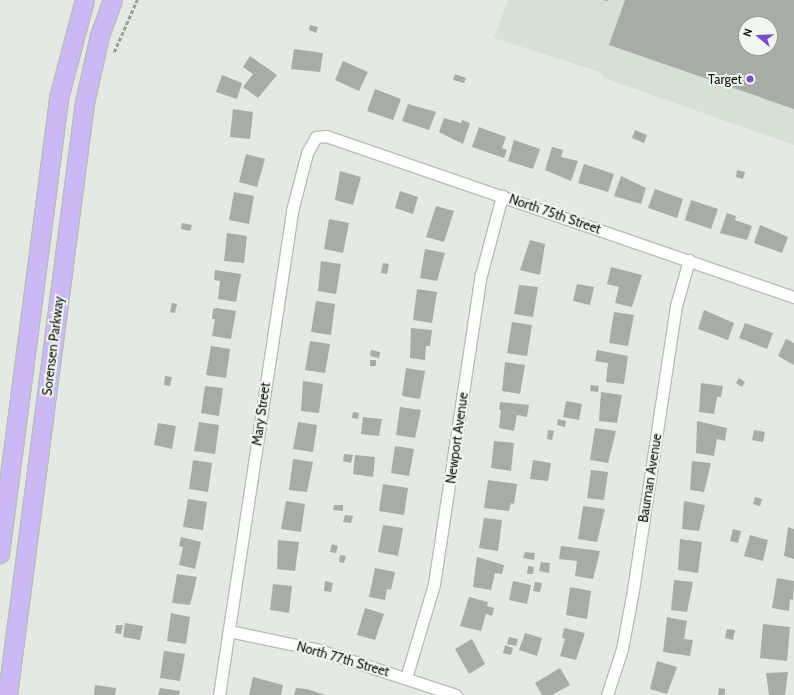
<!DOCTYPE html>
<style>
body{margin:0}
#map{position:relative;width:794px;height:695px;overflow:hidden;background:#e4e9e3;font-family:Cabin,sans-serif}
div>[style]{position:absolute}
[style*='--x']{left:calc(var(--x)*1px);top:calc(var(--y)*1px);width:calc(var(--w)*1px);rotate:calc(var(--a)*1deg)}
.built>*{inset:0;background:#d6e0d4}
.building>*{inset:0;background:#a8aca7}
.path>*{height:2.5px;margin-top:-1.25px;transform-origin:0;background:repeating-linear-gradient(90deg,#9ca09b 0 4px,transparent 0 6px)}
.roads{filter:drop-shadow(1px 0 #b8bdb7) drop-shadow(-1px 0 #b8bdb7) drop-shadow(0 1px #b8bdb7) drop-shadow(0 -1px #b8bdb7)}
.minor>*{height:11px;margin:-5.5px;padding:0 5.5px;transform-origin:5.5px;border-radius:5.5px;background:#fff}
.primary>*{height:18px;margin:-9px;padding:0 9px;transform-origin:9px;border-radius:9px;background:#cbb8f6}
.dots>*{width:11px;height:11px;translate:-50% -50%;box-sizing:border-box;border:2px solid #f1f6f0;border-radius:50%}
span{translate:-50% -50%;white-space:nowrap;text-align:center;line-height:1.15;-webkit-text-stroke:4px #f1f6f0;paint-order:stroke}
.poi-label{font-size:13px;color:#131513}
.right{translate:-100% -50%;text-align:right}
.street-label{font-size:13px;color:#131513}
.north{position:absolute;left:738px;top:16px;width:40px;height:40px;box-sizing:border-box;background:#f1f6f0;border:1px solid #989c98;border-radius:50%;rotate:289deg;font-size:11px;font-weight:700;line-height:16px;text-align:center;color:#131513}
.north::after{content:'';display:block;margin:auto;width:14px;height:18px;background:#7c4fc8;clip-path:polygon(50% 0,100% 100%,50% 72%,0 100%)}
</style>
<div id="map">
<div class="built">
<div style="clip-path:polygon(evenodd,508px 0,794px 0,794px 145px,604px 78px,600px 72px,494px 38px,508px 0,746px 24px,770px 24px,770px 48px,746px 48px,746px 24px)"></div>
</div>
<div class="building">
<div style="clip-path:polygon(evenodd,625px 0,794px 0,794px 109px,609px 45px,625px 0,746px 24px,770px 24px,770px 48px,746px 48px,746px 24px)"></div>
<div style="clip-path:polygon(310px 25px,318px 27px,316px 33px,309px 30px)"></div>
<div style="clip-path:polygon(294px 49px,323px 53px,320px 72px,291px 69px)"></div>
<div style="clip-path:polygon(250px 56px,277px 75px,258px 98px,243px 87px,253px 74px,243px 67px)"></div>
<div style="clip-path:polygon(343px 61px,368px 72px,359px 91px,335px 80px)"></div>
<div style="clip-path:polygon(455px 74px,466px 78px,464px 83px,453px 80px)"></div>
<div style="clip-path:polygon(222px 75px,242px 83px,237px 99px,216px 92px)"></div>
<div style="clip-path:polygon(375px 89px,401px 99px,393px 120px,367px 111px)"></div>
<div style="clip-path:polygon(408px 104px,436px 112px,429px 130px,402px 121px)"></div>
<div style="clip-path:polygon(233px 109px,253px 112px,250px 139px,230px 137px)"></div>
<div style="clip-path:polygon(444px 118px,461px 123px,462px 120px,470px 123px,463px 144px,439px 132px)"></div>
<div style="clip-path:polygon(479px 127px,506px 137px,502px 148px,507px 150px,504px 158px,472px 147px)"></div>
<div style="clip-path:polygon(635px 130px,647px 135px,644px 143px,632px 138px)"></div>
<div style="clip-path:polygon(514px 140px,540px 149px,533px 169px,508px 161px)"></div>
<div style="clip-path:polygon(552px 147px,563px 150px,561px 157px,578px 161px,571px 181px,545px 170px)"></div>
<div style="clip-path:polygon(246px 154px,265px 159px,257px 187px,239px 182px)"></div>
<div style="clip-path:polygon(584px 164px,614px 174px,608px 192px,578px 183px)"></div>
<div style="clip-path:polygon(737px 170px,745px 172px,743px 179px,736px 177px)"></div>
<div style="clip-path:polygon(340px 171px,361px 177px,353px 205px,335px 200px)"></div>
<div style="clip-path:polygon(621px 176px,646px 188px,641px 204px,614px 196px)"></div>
<div style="clip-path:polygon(655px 189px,683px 199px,677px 218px,648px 208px)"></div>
<div style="clip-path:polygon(400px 191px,418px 197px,413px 214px,395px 208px)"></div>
<div style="clip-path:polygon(234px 192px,254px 196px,249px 224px,229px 220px)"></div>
<div style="clip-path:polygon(691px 200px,718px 209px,711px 229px,685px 220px)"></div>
<div style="clip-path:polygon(436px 206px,454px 211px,444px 242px,426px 237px)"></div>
<div style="clip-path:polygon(727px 213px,736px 216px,735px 220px,752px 226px,747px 240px,720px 233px)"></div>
<div style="clip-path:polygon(329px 219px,349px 223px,343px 253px,324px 249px)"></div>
<div style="clip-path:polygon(182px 223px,192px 225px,190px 231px,181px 229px)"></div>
<div style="clip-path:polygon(760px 225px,788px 237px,782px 253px,754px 243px)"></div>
<div style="clip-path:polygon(227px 233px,247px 236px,244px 263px,224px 261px)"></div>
<div style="clip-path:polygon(530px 240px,545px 244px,540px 275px,520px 270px)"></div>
<div style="clip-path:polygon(425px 249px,445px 253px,437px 281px,420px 278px)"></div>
<div style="clip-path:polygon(321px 261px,341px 264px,336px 294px,318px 291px)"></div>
<div style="clip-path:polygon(383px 263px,389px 264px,387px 274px,381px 273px)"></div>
<div style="clip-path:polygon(611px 267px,642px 275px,632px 307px,615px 303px,619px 287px,607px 284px)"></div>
<div style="clip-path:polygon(215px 270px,241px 274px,236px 302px,218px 299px,220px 281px,214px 280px)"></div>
<div style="clip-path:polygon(577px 284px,594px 287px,590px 305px,573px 301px)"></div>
<div style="clip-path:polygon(519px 285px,538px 287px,533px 317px,514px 314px)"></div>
<div style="clip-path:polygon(417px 289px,437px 292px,432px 323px,413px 320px)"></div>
<div style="clip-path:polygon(316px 301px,335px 304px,331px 335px,311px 332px)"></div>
<div style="clip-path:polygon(172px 303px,177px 304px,175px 313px,170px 312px)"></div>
<div style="clip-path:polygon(217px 308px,236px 311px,231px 339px,212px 336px,215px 319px,212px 319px,213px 309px)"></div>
<div style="clip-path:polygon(704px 310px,734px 323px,728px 340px,698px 329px)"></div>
<div style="clip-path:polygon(614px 312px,634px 315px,628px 346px,609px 343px)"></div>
<div style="clip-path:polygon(512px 322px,532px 325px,527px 356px,507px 353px)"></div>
<div style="clip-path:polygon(745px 323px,773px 333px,767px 349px,739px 338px)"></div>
<div style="clip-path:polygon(411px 328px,432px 330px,430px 346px,426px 346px,425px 360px,410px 358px)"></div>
<div style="clip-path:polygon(786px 339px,794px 343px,794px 365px,778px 356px)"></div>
<div style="clip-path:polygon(310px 341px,330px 344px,325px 373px,305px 370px)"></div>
<div style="clip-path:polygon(211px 346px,230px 349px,226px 378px,206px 375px)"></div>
<div style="clip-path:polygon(371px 350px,380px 352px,379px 358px,370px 356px)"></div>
<div style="clip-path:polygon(597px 350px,628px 356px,624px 384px,606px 382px,608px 363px,595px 361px)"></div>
<div style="clip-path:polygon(370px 360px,376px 360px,376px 366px,370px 366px)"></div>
<div style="clip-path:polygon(505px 362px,525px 365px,520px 394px,502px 391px)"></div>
<div style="clip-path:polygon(406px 368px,425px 371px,420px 399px,402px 396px)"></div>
<div style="clip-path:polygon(165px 376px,172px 377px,170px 386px,164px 385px)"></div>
<div style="clip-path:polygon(739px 378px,745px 382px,742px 387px,736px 383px)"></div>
<div style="clip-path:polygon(303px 381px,323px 384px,319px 413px,301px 411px)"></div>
<div style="clip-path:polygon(701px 383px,723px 386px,721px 397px,717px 397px,714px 414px,699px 412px)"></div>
<div style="clip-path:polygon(591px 385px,599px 386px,598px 392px,590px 391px)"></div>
<div style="clip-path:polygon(205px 386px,223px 388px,219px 416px,201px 413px)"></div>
<div style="clip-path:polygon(601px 392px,622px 395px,617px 423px,599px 421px)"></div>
<div style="clip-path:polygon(566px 401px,582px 404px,579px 420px,563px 417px)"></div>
<div style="clip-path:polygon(500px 402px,529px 405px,527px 417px,517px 415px,514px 431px,499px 428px,501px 410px,499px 410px)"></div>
<div style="clip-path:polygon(400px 407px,421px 410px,415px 438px,396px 435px)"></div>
<div style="clip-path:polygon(353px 412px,359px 413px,358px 419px,352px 418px)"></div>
<div style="clip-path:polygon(363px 417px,382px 419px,379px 436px,361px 434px)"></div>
<div style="clip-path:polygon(558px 419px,566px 421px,565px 427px,557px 425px)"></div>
<div style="clip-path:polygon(697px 421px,727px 428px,725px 441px,717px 439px,714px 456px,696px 453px)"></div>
<div style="clip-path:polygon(199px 422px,219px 425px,215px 454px,194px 451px)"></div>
<div style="clip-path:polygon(298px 422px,317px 425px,313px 452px,293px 449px)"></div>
<div style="clip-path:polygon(158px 423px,176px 426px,172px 449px,154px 445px)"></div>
<div style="clip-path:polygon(595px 428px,616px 431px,608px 463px,590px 460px)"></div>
<div style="clip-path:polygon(548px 430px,554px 431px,552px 440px,547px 439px)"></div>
<div style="clip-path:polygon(754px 430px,765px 432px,763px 442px,752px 440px)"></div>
<div style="clip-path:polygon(494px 441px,514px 443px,511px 471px,491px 468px)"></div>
<div style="clip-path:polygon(395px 446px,414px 449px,409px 476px,391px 473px)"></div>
<div style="clip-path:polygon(344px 454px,353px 455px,351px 463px,343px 461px)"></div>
<div style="clip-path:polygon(355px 455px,375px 457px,373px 477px,353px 474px)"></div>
<div style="clip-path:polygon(293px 459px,313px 462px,307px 492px,289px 490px)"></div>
<div style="clip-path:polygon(193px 460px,212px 463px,208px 492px,189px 489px)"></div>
<div style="clip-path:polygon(533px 460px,551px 463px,548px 481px,530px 479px)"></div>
<div style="clip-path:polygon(692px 461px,711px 463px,704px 492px,690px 490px)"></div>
<div style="clip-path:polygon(591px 470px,608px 472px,604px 500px,587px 498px)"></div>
<div style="clip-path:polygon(488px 480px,517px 484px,514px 504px,511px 503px,509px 511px,484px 508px)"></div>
<div style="clip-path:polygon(383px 484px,408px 488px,404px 515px,379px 511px)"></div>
<div style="clip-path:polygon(755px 497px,762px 499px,760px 506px,753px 504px)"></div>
<div style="clip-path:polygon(188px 499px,207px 502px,203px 530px,183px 527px)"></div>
<div style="clip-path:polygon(286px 501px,305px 504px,301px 532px,281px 529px)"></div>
<div style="clip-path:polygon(684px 501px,705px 505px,699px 531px,682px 529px)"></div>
<div style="clip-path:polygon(334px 505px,343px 505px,343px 511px,333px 510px)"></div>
<div style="clip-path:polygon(583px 506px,605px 509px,597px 542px,578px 539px)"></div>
<div style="clip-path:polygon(345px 515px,353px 516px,351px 523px,343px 522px)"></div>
<div style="clip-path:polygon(484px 518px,502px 520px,498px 551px,479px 548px)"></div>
<div style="clip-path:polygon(383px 525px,403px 528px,398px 556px,378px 552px)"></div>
<div style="clip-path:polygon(788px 527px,794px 529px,794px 559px,784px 556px)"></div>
<div style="clip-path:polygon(733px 529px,741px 531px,738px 543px,730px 541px)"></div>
<div style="clip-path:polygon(750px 535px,768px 540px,763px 561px,744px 556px)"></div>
<div style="clip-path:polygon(181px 537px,201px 542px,195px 569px,179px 565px,183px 547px,179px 546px)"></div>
<div style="clip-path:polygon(680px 539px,702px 542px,698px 573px,678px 570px)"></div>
<div style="clip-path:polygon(278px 540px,299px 542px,295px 571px,277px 569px)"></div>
<div style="clip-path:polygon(332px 544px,338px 546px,336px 553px,330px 552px)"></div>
<div style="clip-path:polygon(561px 546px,600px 551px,593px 579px,575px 576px,577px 561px,559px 559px)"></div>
<div style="clip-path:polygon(525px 552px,535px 553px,534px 560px,523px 558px)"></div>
<div style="clip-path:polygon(340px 555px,346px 556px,344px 563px,339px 562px)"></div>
<div style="clip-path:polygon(477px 557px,504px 565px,502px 574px,495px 573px,491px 590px,473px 587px)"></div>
<div style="clip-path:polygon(541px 562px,550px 563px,549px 573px,539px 571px)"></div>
<div style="clip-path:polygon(528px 566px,534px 567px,533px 574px,527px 574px)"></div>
<div style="clip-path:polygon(375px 568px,395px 572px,391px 590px,387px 589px,385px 600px,369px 597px)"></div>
<div style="clip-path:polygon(177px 574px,197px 577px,190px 605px,172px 603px)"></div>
<div style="clip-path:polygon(777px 578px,794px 581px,793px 600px,790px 599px,789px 611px,772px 608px)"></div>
<div style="clip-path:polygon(674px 580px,693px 582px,687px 612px,671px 610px)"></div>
<div style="clip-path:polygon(325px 581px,333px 583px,331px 592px,324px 591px)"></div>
<div style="clip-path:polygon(513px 581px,531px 585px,527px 604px,509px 600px)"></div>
<div style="clip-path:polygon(535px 582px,542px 583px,540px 592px,533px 591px)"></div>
<div style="clip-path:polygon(273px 584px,292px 586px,289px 613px,270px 610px)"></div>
<div style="clip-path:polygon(570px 587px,591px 591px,587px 619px,566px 615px)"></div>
<div style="clip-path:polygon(469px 597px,488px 602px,487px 606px,494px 608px,492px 616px,486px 614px,481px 631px,460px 626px)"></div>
<div style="clip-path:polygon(365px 608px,384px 614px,375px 640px,357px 635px)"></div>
<div style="clip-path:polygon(171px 613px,190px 617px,186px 644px,167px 641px)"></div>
<div style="clip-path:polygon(667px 617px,687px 621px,684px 639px,693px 640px,690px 656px,663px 652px)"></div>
<div style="clip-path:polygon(125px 623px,143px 626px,140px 640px,123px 637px)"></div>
<div style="clip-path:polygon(763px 624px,790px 627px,787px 661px,760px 658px)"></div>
<div style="clip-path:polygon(116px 625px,123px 625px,121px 634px,115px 633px)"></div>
<div style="clip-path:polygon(564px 628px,585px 633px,576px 660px,560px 656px,565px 639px,562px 638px)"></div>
<div style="clip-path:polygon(727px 629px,735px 630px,733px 640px,725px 638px)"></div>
<div style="clip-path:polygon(525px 633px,542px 638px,537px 656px,519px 650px)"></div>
<div style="clip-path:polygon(509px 637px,518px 639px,516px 646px,507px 644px)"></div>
<div style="clip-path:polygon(472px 639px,485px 664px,469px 674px,455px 649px)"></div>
<div style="clip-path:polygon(505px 645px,513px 648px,511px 655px,503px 653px)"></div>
<div style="clip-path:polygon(164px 651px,185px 654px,180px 681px,160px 678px)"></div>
<div style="clip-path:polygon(657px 661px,677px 667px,667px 694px,650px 689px)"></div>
<div style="clip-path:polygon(560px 668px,570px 685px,552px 695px,542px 695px,535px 683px)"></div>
<div style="clip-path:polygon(788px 672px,785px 695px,769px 695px,766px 673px)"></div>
<div style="clip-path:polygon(253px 677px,283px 685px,281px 695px,249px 695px)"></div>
<div style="clip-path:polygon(95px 685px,116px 688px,115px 695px,94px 695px)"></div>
<div style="clip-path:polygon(160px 688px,180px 691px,179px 695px,158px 695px)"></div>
<div style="clip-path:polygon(296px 688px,307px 689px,325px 695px,294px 695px)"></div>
<div style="clip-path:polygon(719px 688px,725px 689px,725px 695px,718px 695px)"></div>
</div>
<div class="path">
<div style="--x:606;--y:1;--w:1;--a:-90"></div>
<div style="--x:114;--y:52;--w:57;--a:-66.1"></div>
</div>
<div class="roads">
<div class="minor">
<div style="--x:229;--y:631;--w:92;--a:11.9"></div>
<div style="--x:319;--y:650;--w:144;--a:18.2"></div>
<div style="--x:406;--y:678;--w:98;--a:-73.4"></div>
<div style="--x:434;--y:584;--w:313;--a:-81.4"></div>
<div style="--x:481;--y:275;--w:82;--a:-75.1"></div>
<div style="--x:219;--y:695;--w:489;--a:-81.4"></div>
<div style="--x:292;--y:211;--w:60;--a:-75.5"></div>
<div style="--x:307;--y:153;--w:18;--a:-61"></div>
<div style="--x:316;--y:137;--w:10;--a:-6"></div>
<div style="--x:326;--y:136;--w:495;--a:19"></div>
<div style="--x:607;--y:695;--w:48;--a:-71.9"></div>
<div style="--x:622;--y:649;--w:60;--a:-79.4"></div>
<div style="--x:633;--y:590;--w:287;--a:-81.4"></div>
<div style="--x:676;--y:306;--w:48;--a:-74.2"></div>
</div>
<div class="primary">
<div style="--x:0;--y:554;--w:460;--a:-82.6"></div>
<div style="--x:59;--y:98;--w:101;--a:-75.1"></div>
<div style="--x:8;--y:695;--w:597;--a:-82.59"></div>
<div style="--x:85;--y:103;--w:69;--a:-77.4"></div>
<div style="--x:100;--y:36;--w:38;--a:-70"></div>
</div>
</div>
<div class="dots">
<div style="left:750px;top:79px;background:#7c4fc8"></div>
</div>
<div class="poi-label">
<span class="right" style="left:742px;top:79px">Target</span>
</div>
<div class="street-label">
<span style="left:555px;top:214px;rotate:19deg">North 75th Street</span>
<span style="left:53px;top:346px;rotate:-83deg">Sorensen Parkway</span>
<span style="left:261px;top:414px;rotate:-82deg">Mary Street</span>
<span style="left:457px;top:438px;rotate:-82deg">Newport Avenue</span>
<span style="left:650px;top:478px;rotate:-81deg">Bauman Avenue</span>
<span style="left:343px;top:659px;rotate:16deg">North 77th Street</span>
</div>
<div class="north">N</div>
</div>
